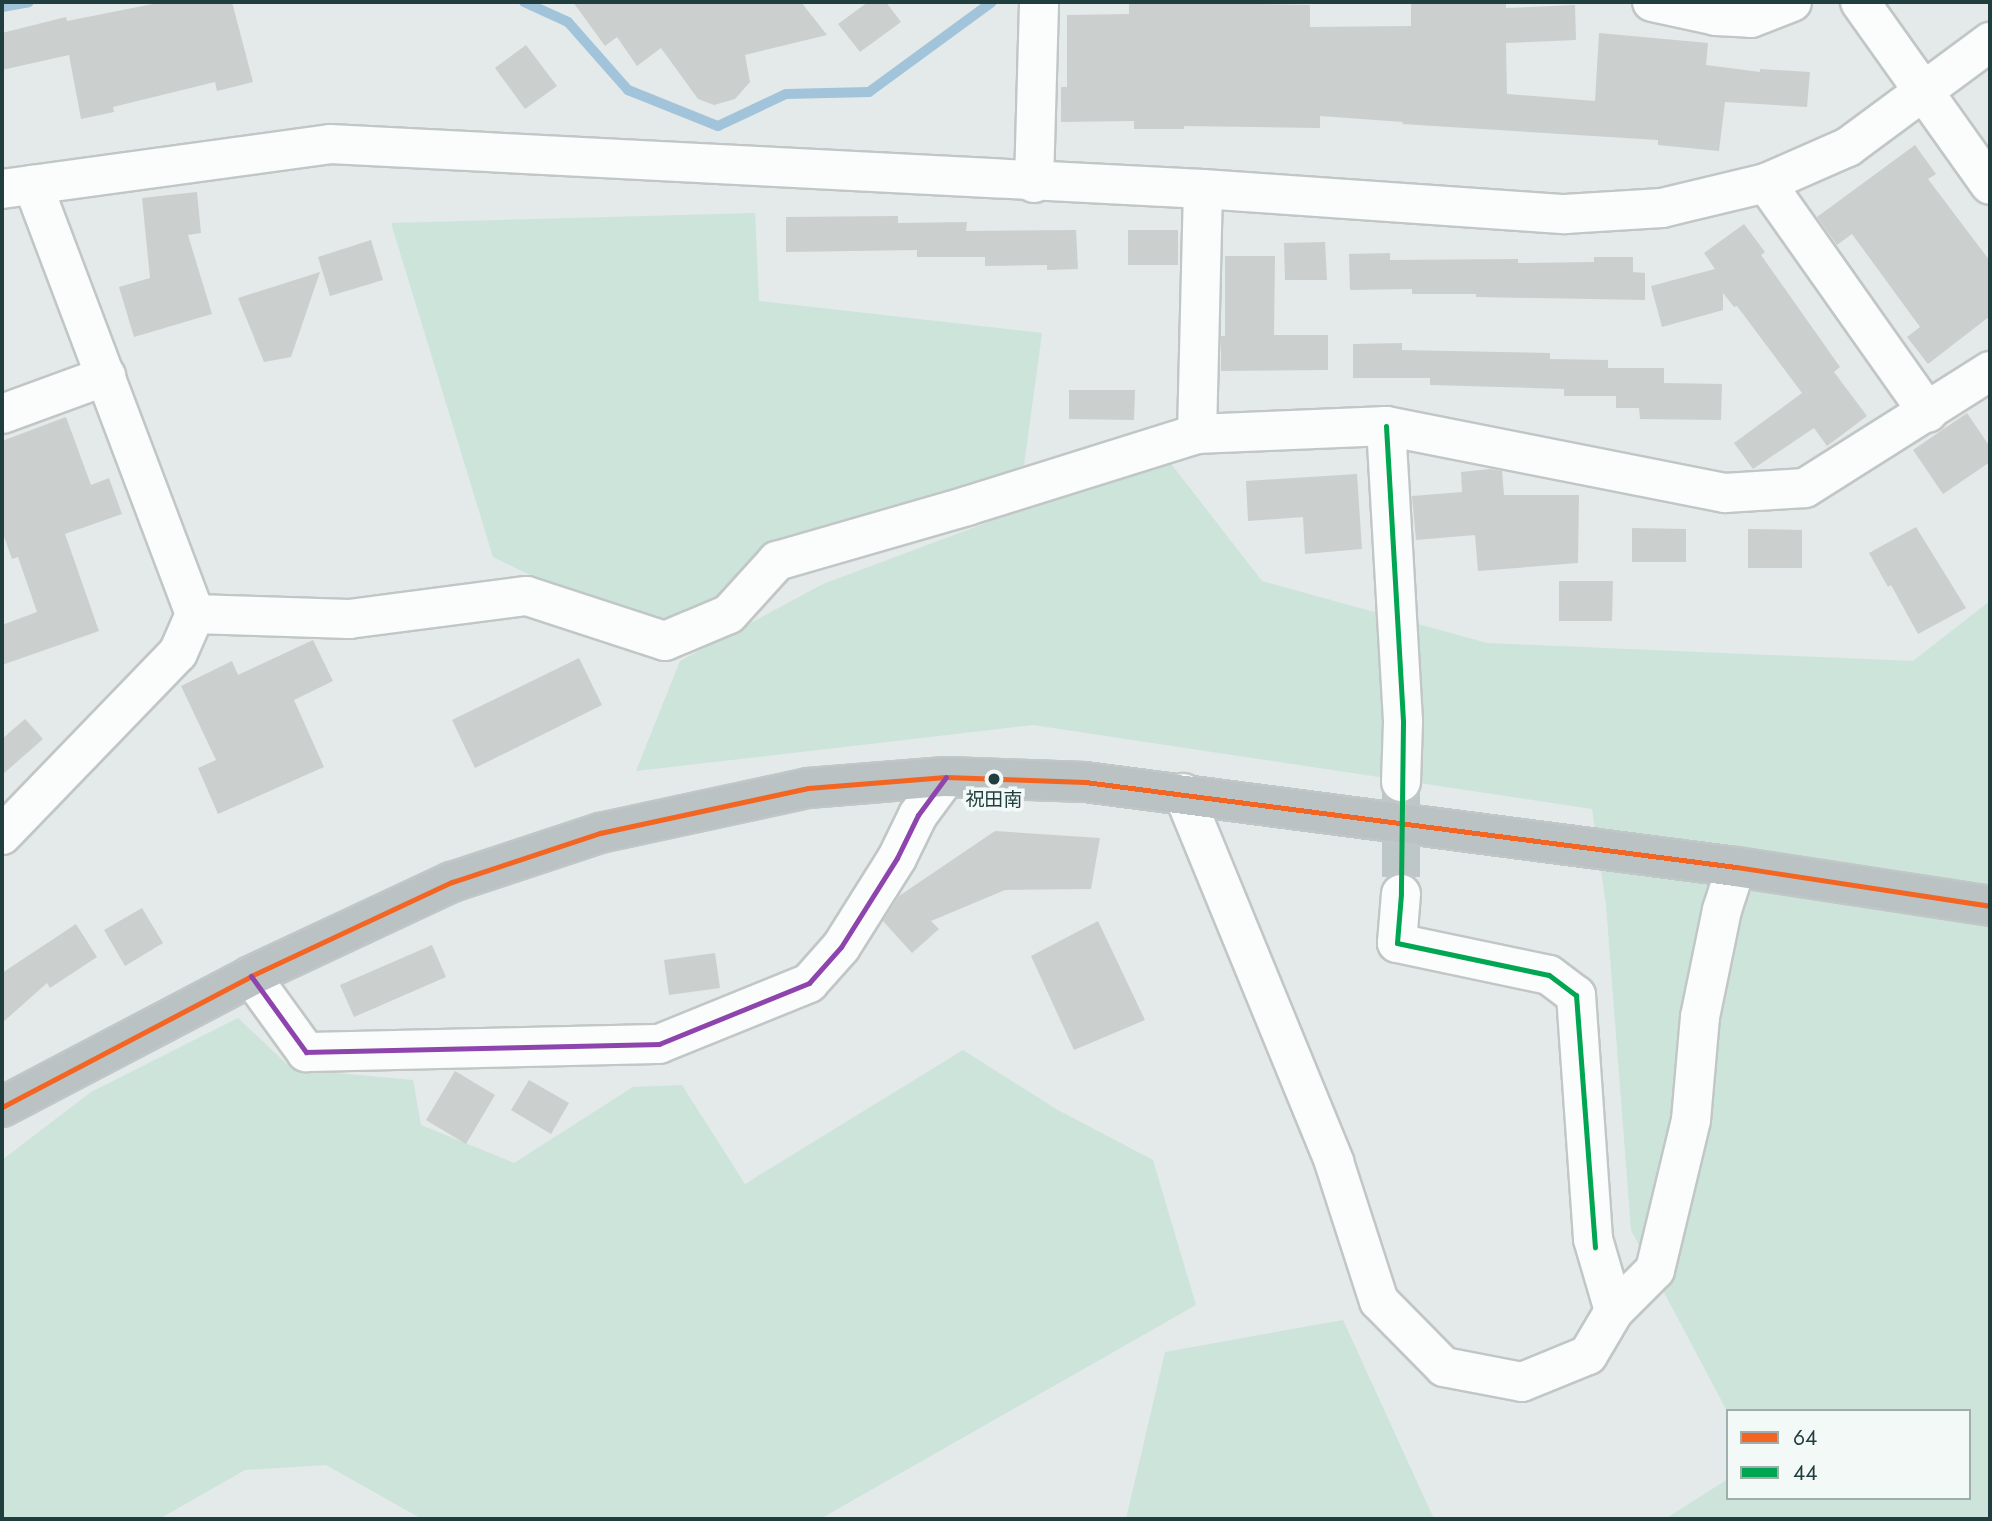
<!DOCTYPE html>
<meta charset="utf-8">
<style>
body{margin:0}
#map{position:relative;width:1992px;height:1521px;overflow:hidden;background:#e4e9e9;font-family:Jost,"Noto Sans JP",sans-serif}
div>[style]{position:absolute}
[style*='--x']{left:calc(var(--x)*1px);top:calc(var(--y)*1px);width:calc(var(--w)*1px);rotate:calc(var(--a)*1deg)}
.green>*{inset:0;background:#cce4da}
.stream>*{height:10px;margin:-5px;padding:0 5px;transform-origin:5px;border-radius:5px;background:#a2c4da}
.building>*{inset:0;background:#cbd0cf}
.minor-tunnel>*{height:38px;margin-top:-19px;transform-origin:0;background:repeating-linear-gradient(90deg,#bdc7c7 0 38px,transparent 0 57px)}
.roads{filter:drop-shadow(2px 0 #c1c6c6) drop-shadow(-2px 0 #c1c6c6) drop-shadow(0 2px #c1c6c6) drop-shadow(0 -2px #c1c6c6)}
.minor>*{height:38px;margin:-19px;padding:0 19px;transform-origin:19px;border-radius:19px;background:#fbfcfc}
.highway>*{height:38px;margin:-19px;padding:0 19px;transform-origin:19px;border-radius:19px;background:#bac2c3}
.bus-1>*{height:5px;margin:-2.5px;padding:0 2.5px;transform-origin:2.5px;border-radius:2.5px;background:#f26522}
.bus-2>*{height:5px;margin:-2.5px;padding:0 2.5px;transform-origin:2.5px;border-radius:2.5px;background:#00a651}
.bus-3>*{height:5px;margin:-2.5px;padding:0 2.5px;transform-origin:2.5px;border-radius:2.5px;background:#8e44ad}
.dots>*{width:19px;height:19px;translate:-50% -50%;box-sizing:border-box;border:4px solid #f2f9f7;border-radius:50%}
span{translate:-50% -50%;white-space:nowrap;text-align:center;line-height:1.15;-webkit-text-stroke:7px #f2f9f7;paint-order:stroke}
.bus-label{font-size:19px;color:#213e3e}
.frame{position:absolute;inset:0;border:4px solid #213e3e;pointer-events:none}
.legend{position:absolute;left:1726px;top:1409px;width:245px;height:91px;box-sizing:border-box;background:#f2f9f7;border:2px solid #9eaead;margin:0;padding:9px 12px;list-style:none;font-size:21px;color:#213e3e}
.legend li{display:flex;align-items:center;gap:14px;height:35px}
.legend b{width:35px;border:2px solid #9eaead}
</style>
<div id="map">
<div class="green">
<div style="clip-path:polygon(755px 213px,759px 301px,1042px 333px,1024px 465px,661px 622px,606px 612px,493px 557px,391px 223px)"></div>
<div style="clip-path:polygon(1165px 456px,1262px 581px,1487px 643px,1913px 661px,1990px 601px,1990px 1519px,1665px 1519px,1728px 1479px,1728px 1498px,1969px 1498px,1969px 1411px,1728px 1411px,1728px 1413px,1631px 1230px,1606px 905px,1592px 809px,1033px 725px,636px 771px,680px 661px,823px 584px)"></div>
<div style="clip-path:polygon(238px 1018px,292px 1069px,413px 1080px,421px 1125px,514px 1163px,633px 1087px,682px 1085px,745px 1184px,963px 1050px,1056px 1109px,1153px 1160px,1196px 1305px,820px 1519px,422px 1519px,326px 1465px,245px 1470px,159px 1519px,2px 1519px,2px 1160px,91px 1092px)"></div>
<div style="clip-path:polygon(1343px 1320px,1434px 1519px,1126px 1519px,1165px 1352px)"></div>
</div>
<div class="stream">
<div style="--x:524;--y:2;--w:48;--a:24.4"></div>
<div style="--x:568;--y:22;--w:91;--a:48.6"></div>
<div style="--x:628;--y:90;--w:97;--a:21.8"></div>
<div style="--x:718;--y:126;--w:75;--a:-25.2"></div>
<div style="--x:786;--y:94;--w:83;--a:-1.4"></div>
<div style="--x:869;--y:92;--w:152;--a:-36.2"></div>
<div style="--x:2;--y:7;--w:27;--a:-10"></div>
</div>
<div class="building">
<div style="clip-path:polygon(163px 2px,232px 2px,253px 82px,217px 91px,215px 82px,113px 107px,114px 112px,81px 119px,69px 55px,2px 70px,2px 33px,66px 17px,67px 21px)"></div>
<div style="clip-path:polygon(573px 2px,801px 2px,827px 35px,745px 55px,750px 82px,735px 99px,714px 105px,698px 99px,661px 48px,637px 66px,617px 37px,605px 46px)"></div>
<div style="clip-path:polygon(868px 2px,886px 2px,901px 22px,860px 52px,838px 24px)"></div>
<div style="clip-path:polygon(1129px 2px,1310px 5px,1310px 27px,1411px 26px,1411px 3px,1506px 2px,1506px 8px,1575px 5px,1576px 40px,1506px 43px,1507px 94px,1595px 101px,1599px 33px,1708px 43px,1706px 65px,1760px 72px,1760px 69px,1810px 72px,1807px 107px,1725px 102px,1719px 151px,1658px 145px,1658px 140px,1402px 124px,1403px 122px,1320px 116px,1320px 128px,1184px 126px,1184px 129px,1134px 129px,1134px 121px,1061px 122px,1061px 87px,1067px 87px,1067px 15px,1129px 14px)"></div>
<div style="clip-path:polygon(526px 45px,557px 86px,525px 109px,495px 68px)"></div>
<div style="clip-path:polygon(1915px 145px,1936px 174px,1928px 179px,1990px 261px,1990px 316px,1928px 364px,1907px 337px,1920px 327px,1852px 234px,1837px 245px,1817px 217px)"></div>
<div style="clip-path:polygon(197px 192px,201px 233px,188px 235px,212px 314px,134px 337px,119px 287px,150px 278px,142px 198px)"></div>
<div style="clip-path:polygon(898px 216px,898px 223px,967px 222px,966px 231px,1076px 230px,1078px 269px,1047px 270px,1047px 265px,985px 266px,985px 257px,917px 257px,917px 250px,786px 252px,786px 217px)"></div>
<div style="clip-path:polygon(1744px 224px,1765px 252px,1761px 255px,1840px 367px,1834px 372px,1867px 416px,1827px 446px,1814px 428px,1753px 469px,1734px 443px,1802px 393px,1737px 306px,1734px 307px,1723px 293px,1723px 310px,1662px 327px,1651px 286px,1715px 269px,1704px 253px)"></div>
<div style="clip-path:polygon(1128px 230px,1178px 230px,1178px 265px,1128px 265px)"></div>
<div style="clip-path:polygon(371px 240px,383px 280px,330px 296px,318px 257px)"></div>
<div style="clip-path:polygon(1325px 242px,1327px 280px,1285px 280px,1284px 243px)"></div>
<div style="clip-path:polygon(1390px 253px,1390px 260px,1518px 259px,1518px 263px,1594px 262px,1594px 257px,1633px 257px,1633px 272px,1645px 273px,1645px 300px,1476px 297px,1476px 294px,1412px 294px,1412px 289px,1350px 290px,1349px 254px)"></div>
<div style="clip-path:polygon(1225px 256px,1275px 256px,1274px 335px,1328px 335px,1328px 370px,1221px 371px,1221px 336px,1225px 336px)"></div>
<div style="clip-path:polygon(320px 272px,291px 357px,264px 362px,238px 298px)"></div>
<div style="clip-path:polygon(1402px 343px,1402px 350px,1550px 353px,1550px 359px,1608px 360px,1608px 368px,1664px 368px,1664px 383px,1722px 384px,1721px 420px,1640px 419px,1639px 408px,1616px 408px,1616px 396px,1564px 396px,1564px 389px,1430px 385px,1430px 378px,1353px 378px,1353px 344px)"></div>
<div style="clip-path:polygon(1069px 390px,1135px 390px,1134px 420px,1069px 419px)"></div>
<div style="clip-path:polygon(1967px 413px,1990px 447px,1990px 462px,1943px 494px,1913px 450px)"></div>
<div style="clip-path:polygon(66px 417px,91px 485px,109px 478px,122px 514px,65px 534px,99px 631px,2px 665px,2px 625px,37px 612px,18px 557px,12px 559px,2px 531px,2px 441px)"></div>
<div style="clip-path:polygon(1490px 469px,1502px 471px,1504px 495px,1579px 495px,1578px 563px,1478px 571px,1475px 535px,1416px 540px,1412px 496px,1462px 492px,1461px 472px)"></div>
<div style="clip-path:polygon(1357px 474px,1362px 549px,1305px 554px,1303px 517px,1248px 521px,1246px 481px)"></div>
<div style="clip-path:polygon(1916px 527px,1966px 608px,1918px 634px,1891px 585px,1888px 587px,1869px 553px)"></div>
<div style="clip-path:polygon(1632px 528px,1686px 529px,1686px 562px,1632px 562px)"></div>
<div style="clip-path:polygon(1748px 529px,1802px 530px,1802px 568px,1748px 568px)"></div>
<div style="clip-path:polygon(1559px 581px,1613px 581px,1612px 621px,1559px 621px)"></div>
<div style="clip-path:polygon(313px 640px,333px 681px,294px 700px,324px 767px,218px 814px,198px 768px,216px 760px,181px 686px,232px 661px,238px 675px)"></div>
<div style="clip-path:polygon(579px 658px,602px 705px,475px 768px,452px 720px)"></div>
<div style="clip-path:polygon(25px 719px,43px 739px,2px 775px,2px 739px)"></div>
<div style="clip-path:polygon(995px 831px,1100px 838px,1091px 889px,1005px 890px,931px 921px,939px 929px,912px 953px,883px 921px,899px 896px)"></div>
<div style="clip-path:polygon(142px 908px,163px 943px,125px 966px,104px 930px)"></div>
<div style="clip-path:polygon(1098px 921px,1145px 1020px,1074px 1050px,1031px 956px)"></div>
<div style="clip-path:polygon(76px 924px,97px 957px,50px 988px,47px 983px,2px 1023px,2px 973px)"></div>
<div style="clip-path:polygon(432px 945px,446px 977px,354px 1017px,340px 985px)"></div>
<div style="clip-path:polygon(715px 953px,720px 988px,669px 995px,664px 960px)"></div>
<div style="clip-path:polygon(455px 1071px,495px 1095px,466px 1144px,426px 1120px)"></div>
<div style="clip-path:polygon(529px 1080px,569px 1103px,551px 1134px,511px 1110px)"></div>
</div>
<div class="minor-tunnel">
<div style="--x:1401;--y:782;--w:112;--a:90"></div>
</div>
<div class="roads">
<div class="minor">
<div style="--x:1652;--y:2;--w:66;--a:12.3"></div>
<div style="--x:1716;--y:16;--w:35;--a:3"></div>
<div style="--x:1751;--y:18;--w:44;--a:-21.3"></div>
<div style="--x:1860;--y:2;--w:224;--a:54.6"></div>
<div style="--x:1034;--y:183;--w:181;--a:-88.4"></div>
<div style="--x:1766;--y:183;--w:281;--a:54.8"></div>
<div style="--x:2;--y:189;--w:331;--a:-7.8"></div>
<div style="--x:330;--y:144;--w:874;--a:2.95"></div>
<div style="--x:1203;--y:189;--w:363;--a:4"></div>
<div style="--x:1565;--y:214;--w:97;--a:-3.5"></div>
<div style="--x:1662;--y:208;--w:107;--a:-13.5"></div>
<div style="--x:1766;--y:183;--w:90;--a:-23.7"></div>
<div style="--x:1848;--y:147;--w:177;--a:-36.5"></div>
<div style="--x:2;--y:414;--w:111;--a:-20.1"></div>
<div style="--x:1386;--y:426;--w:296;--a:86.7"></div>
<div style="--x:1403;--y:722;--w:60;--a:91.9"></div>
<div style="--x:1197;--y:434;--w:245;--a:-88.6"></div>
<div style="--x:195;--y:614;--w:154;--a:1.9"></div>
<div style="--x:349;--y:619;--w:179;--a:-7.4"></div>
<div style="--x:527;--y:596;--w:145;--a:18.1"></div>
<div style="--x:665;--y:641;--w:69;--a:-22.9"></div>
<div style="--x:729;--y:614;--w:72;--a:-47.8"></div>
<div style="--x:777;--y:561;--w:198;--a:-16.1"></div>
<div style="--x:967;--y:506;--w:241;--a:-17.4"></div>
<div style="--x:1197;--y:434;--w:189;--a:-2.4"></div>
<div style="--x:1386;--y:426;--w:346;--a:11.2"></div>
<div style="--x:1725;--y:493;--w:80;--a:-3.6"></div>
<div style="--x:1805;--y:488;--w:219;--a:-32.3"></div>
<div style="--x:1183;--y:793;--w:399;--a:67.7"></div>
<div style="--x:1334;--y:1162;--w:146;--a:72.1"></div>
<div style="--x:1379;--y:1301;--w:93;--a:45.4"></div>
<div style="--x:1444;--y:1367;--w:79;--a:10.9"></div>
<div style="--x:1522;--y:1382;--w:71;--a:-22.2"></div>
<div style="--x:1588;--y:1355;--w:51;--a:-59.4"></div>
<div style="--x:1614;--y:1311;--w:58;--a:-45"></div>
<div style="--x:1655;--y:1270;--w:154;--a:-76.5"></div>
<div style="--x:1691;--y:1120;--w:103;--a:-85"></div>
<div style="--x:1700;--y:1017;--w:109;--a:-78.4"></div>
<div style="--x:1722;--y:910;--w:45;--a:-72"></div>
<div style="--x:2;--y:835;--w:253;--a:-46"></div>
<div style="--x:178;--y:653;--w:43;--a:-66.4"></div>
<div style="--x:195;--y:614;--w:459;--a:-110.7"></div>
<div style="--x:1401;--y:894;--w:49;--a:94.7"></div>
<div style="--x:1397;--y:943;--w:155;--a:11.9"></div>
<div style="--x:1549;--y:975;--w:34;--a:37"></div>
<div style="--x:1576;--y:995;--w:245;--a:86"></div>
<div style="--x:1593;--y:1239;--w:75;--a:73.7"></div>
<div style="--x:251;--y:976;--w:94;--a:54.1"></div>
<div style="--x:306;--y:1052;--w:353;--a:-1.3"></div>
<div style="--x:659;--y:1044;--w:162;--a:-22.1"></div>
<div style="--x:809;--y:983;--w:48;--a:-48.4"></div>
<div style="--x:841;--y:947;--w:105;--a:-57.8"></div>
<div style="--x:897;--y:858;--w:48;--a:-64"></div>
<div style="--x:918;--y:815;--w:47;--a:-53.6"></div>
</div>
<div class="highway">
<div style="--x:2;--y:1107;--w:281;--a:-27.7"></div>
<div style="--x:251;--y:976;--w:222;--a:-25.1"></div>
<div style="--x:452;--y:882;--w:156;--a:-18.3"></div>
<div style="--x:600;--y:833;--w:213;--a:-12.2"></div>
<div style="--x:808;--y:788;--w:138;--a:-4.6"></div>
<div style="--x:946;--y:777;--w:139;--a:2.1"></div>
<div style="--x:1085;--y:782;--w:657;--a:7.44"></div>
<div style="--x:1736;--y:867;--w:257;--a:8.7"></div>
</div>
</div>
<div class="bus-1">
<div style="--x:2;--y:1107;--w:281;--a:-27.7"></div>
<div style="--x:251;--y:976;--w:222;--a:-25.1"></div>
<div style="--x:452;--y:882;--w:156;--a:-18.3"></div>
<div style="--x:600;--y:833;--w:213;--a:-12.2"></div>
<div style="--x:808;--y:788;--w:138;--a:-4.6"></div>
<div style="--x:946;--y:777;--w:139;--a:2.1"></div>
<div style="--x:1085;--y:782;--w:657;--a:7.44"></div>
<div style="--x:1736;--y:867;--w:257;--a:8.7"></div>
</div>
<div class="bus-2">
<div style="--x:1386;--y:426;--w:296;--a:86.7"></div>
<div style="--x:1403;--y:722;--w:172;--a:90.7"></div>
<div style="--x:1401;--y:894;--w:49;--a:94.7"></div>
<div style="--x:1397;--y:943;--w:155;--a:11.9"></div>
<div style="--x:1549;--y:975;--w:34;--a:37"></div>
<div style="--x:1576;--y:995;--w:253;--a:85.7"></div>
</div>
<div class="bus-3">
<div style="--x:251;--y:976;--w:94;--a:54.1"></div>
<div style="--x:306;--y:1052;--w:353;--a:-1.3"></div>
<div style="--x:659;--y:1044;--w:162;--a:-22.1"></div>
<div style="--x:809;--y:983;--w:48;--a:-48.4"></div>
<div style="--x:841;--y:947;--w:105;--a:-57.8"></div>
<div style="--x:897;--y:858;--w:48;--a:-64"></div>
<div style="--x:918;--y:815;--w:47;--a:-53.6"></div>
</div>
<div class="dots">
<div style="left:994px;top:779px;background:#213e3e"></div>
</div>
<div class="bus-label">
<span style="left:994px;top:800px">祝田南</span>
</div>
<div class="frame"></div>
<ul class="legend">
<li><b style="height:9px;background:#f26522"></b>64</li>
<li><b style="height:9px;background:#00a651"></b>44</li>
</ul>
</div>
